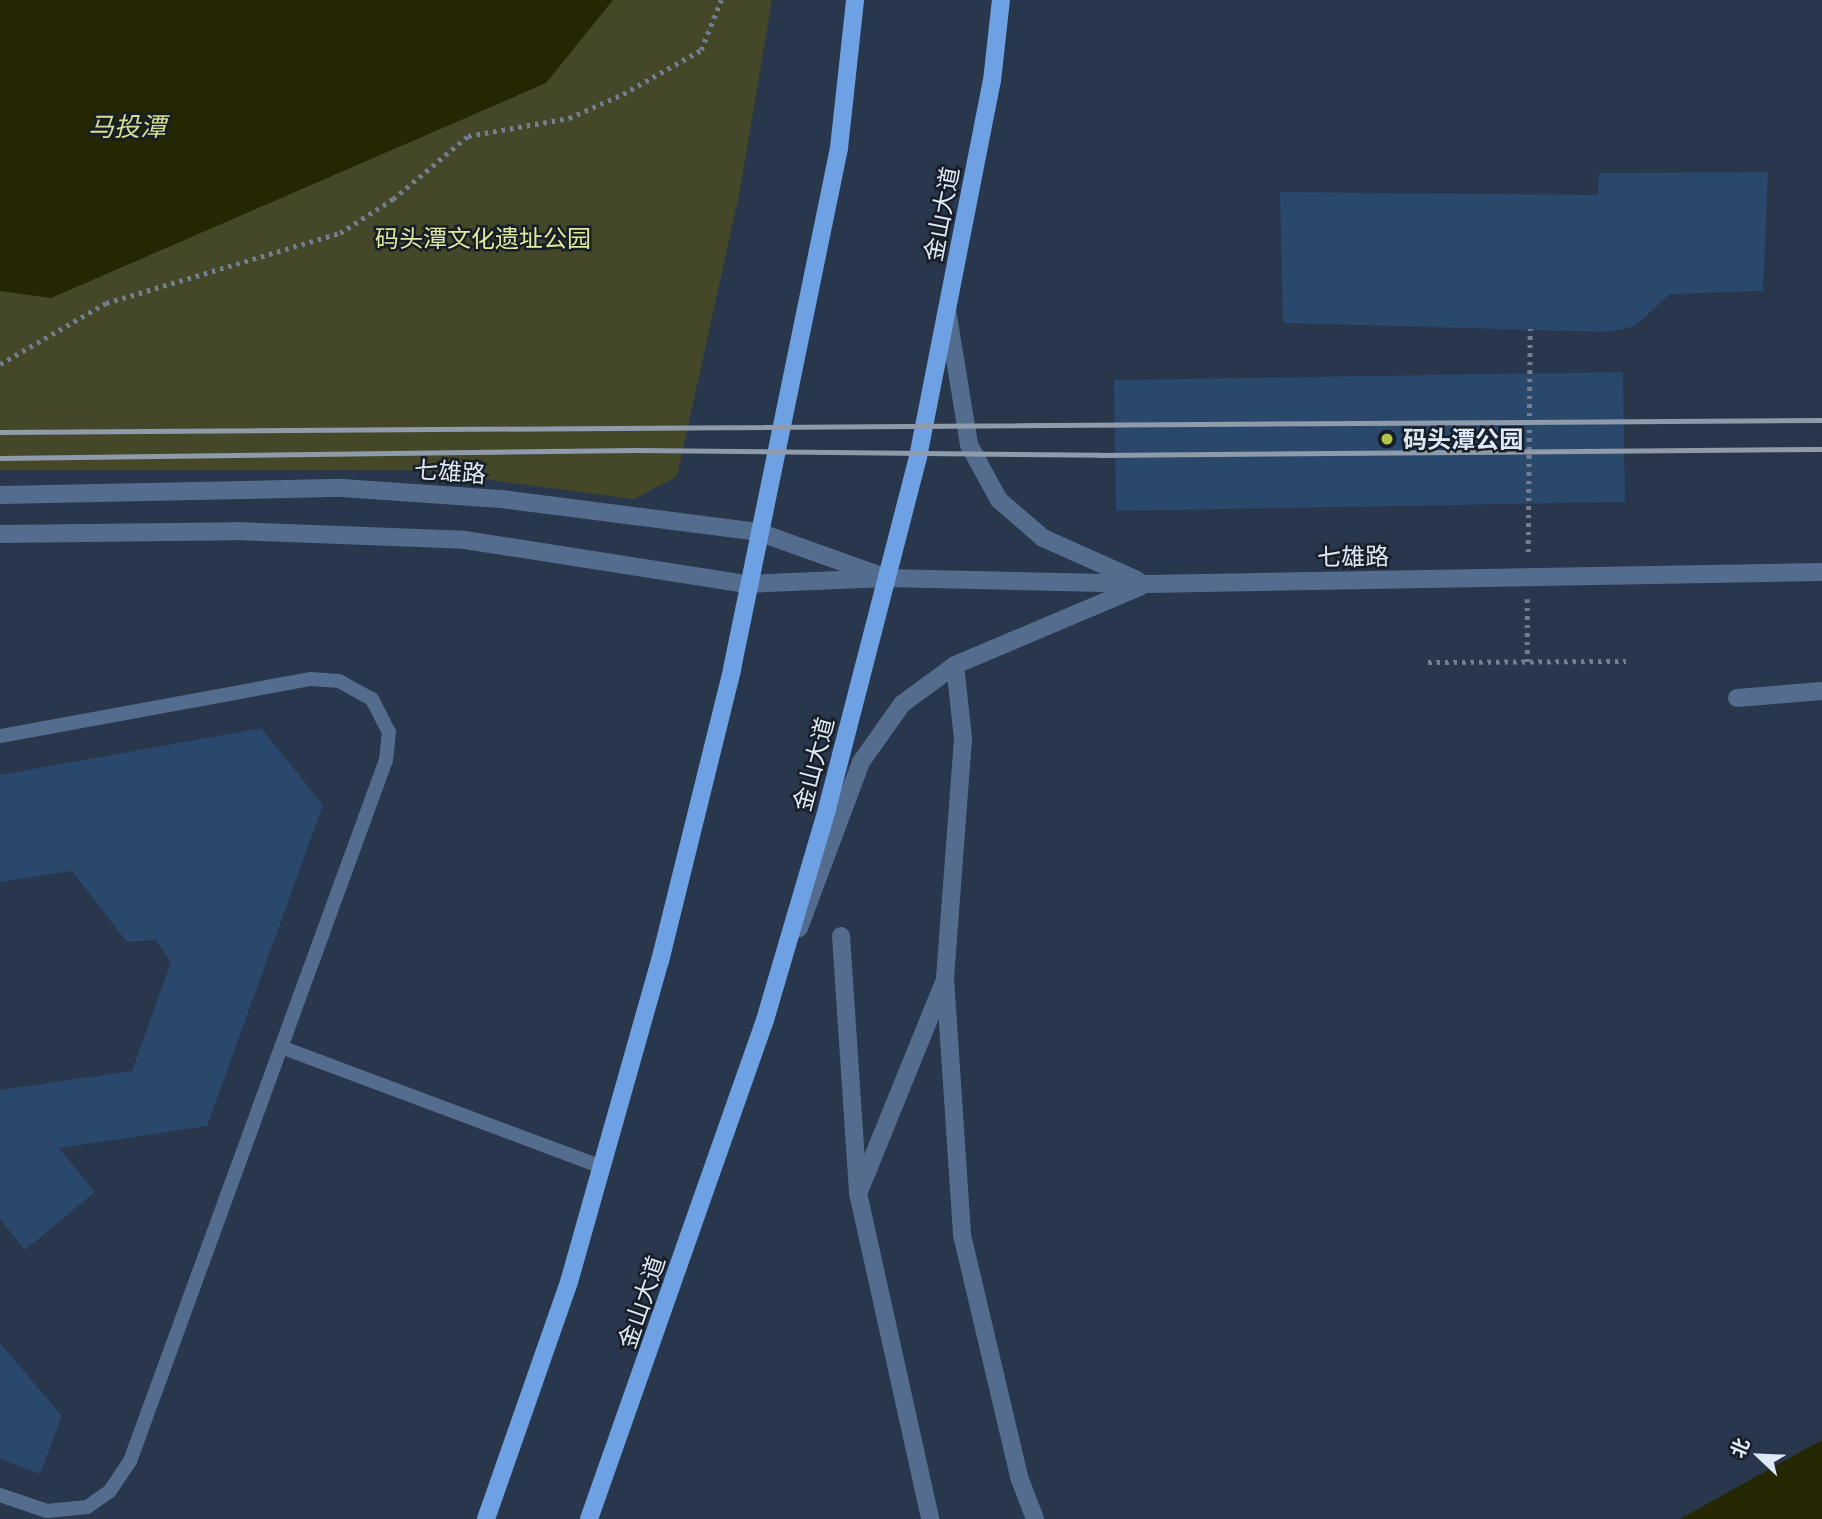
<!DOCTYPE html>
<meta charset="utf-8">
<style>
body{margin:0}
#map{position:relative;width:1822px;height:1519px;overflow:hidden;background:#28374b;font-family:Manrope,"Noto Sans SC",sans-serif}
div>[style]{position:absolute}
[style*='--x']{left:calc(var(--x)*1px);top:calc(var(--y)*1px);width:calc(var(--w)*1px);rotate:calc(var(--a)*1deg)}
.green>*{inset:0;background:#444829}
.water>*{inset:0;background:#242701}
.building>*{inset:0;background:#2a476c}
.path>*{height:4.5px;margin-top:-2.25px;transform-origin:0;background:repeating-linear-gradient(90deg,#737f91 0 3.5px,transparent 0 8.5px)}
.service>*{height:14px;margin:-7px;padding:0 7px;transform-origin:7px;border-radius:7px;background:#546d8e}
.minor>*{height:18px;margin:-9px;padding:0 9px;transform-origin:9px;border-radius:9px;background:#546d8e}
.tertiary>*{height:18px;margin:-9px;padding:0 9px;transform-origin:9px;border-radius:9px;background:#546d8e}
.primary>*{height:18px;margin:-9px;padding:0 9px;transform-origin:9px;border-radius:9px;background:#6ea1e4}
.rail>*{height:5px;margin:-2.5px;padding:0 2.5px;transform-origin:2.5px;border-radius:2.5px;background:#8f9bab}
.dots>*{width:19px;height:19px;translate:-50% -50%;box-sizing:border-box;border:4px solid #171e28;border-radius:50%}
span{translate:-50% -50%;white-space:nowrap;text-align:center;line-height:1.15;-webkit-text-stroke:5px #171e28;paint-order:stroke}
.street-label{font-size:24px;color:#dfe9f6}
.park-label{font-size:24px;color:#dfe999}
.poi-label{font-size:24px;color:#dfe9f6;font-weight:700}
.left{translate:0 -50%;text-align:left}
.water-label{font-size:26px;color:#d5df90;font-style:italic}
.north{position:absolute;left:1724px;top:1421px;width:70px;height:70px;-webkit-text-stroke:5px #171e28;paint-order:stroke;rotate:293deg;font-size:19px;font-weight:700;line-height:28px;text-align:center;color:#dfe9f6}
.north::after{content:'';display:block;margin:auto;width:24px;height:32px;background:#dfe9f6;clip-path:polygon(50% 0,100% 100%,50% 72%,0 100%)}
</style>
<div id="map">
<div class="green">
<div style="clip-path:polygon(0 0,772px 0,740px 190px,677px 476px,634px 499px,411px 470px,0 470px)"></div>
</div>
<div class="water">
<div style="clip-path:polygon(0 0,613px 0,546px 83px,51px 298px,0 291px)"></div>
<div style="clip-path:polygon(1822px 1440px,1822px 1519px,1680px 1519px)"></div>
</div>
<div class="building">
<div style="clip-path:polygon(1768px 172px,1763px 291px,1670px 294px,1635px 326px,1609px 332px,1283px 323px,1280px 192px,1598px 195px,1599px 173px)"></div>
<div style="clip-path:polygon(1623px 372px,1625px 502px,1116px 511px,1114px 380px)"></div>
<div style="clip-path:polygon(261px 728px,323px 805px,207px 1126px,59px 1148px,95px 1192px,25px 1250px,0 1219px,0 1090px,132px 1071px,171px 962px,156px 940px,127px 942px,72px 871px,0 882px,0 775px)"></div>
<div style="clip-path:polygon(0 1343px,62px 1416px,40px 1474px,0 1459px)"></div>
</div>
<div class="path">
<div style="--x:0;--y:364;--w:122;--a:-29.9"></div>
<div style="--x:106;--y:303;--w:244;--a:-16.7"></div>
<div style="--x:340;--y:233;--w:63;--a:-32.7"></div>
<div style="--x:393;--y:199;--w:98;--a:-40"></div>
<div style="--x:468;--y:136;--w:103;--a:-10.1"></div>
<div style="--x:569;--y:118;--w:59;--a:-24"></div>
<div style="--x:623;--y:94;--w:90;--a:-29.4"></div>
<div style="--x:701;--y:50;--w:54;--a:-68.2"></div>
<div style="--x:1528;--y:552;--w:223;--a:-89.5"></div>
<div style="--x:1428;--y:662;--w:198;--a:-0.3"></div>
<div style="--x:1527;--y:662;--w:63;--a:-90"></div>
</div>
<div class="service">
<div style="--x:0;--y:736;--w:316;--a:-10.4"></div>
<div style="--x:311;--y:679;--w:28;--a:4"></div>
<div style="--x:339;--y:681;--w:38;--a:29"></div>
<div style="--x:372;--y:699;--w:37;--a:63"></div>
<div style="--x:389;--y:732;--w:28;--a:96"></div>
<div style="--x:386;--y:760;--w:746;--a:110.06"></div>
<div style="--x:130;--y:1461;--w:36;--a:124"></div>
<div style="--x:110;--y:1491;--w:28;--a:145"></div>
<div style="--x:87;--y:1507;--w:40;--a:174.3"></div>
<div style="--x:47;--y:1511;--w:50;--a:-161.2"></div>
<div style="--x:281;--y:1047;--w:343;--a:20.5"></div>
</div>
<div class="minor">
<div style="--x:955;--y:665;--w:74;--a:83.8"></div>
<div style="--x:963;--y:739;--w:240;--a:94.3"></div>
<div style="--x:945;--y:978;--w:258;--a:86.2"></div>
<div style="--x:962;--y:1235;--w:249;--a:76.7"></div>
<div style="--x:1019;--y:1477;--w:45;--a:69.1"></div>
<div style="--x:1737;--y:698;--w:85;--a:-4.7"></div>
<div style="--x:841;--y:936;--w:258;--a:86.2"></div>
<div style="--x:858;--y:1193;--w:334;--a:77.5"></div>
<div style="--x:860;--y:1189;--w:223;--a:-67.9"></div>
</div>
<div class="tertiary">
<div style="--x:947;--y:310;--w:137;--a:80.7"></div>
<div style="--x:969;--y:445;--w:63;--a:61.4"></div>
<div style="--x:999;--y:500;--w:58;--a:40.8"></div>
<div style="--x:1043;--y:538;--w:103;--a:24.1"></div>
<div style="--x:0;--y:495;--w:342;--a:-1.2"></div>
<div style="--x:342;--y:488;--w:159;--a:4"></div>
<div style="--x:501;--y:499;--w:259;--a:7.3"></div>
<div style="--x:758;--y:532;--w:125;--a:19.6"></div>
<div style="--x:0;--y:534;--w:235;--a:-0.7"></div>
<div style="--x:235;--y:531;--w:230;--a:2.2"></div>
<div style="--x:465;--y:540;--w:285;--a:8.9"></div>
<div style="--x:747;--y:584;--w:139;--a:-2.5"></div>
<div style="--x:886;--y:578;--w:261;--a:1.3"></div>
<div style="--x:1147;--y:584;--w:675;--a:-1.02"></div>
<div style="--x:799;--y:928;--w:177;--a:-69.5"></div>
<div style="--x:861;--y:762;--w:71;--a:-54.7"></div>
<div style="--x:902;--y:704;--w:66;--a:-36.3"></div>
<div style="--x:955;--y:665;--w:201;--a:-22.9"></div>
</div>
<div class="primary">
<div style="--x:486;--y:1519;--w:251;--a:-70.7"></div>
<div style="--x:569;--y:1282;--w:334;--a:-74.2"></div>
<div style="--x:660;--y:961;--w:301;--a:-76.1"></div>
<div style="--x:732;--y:669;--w:532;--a:-78.39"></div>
<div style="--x:839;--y:148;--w:149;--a:-83.8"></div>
<div style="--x:589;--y:1519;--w:529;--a:-70.57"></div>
<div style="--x:765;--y:1020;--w:220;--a:-73.6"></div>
<div style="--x:827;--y:809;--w:364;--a:-75.5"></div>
<div style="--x:918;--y:457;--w:383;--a:-78.9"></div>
<div style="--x:992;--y:81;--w:81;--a:-83.7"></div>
</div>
<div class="rail">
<div style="--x:0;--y:432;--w:1822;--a:-0.38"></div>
<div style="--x:0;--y:458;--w:636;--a:-0.72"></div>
<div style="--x:636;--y:450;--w:464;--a:0.6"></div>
<div style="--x:1100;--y:455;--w:722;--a:-0.48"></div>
</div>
<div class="dots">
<div style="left:1387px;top:439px;background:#b6c148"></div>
</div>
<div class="street-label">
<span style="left:941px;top:214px;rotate:-79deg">金山大道</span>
<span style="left:450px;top:471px;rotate:4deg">七雄路</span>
<span style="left:1353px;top:556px;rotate:-1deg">七雄路</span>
<span style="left:813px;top:764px;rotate:-75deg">金山大道</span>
<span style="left:641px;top:1302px;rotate:-71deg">金山大道</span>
</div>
<div class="park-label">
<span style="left:483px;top:238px">码头潭文化遗址公园</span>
</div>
<div class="poi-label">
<span class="left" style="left:1403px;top:439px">码头潭公园</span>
</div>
<div class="water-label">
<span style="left:127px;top:127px">马投潭</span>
</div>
<div class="north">北</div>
</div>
